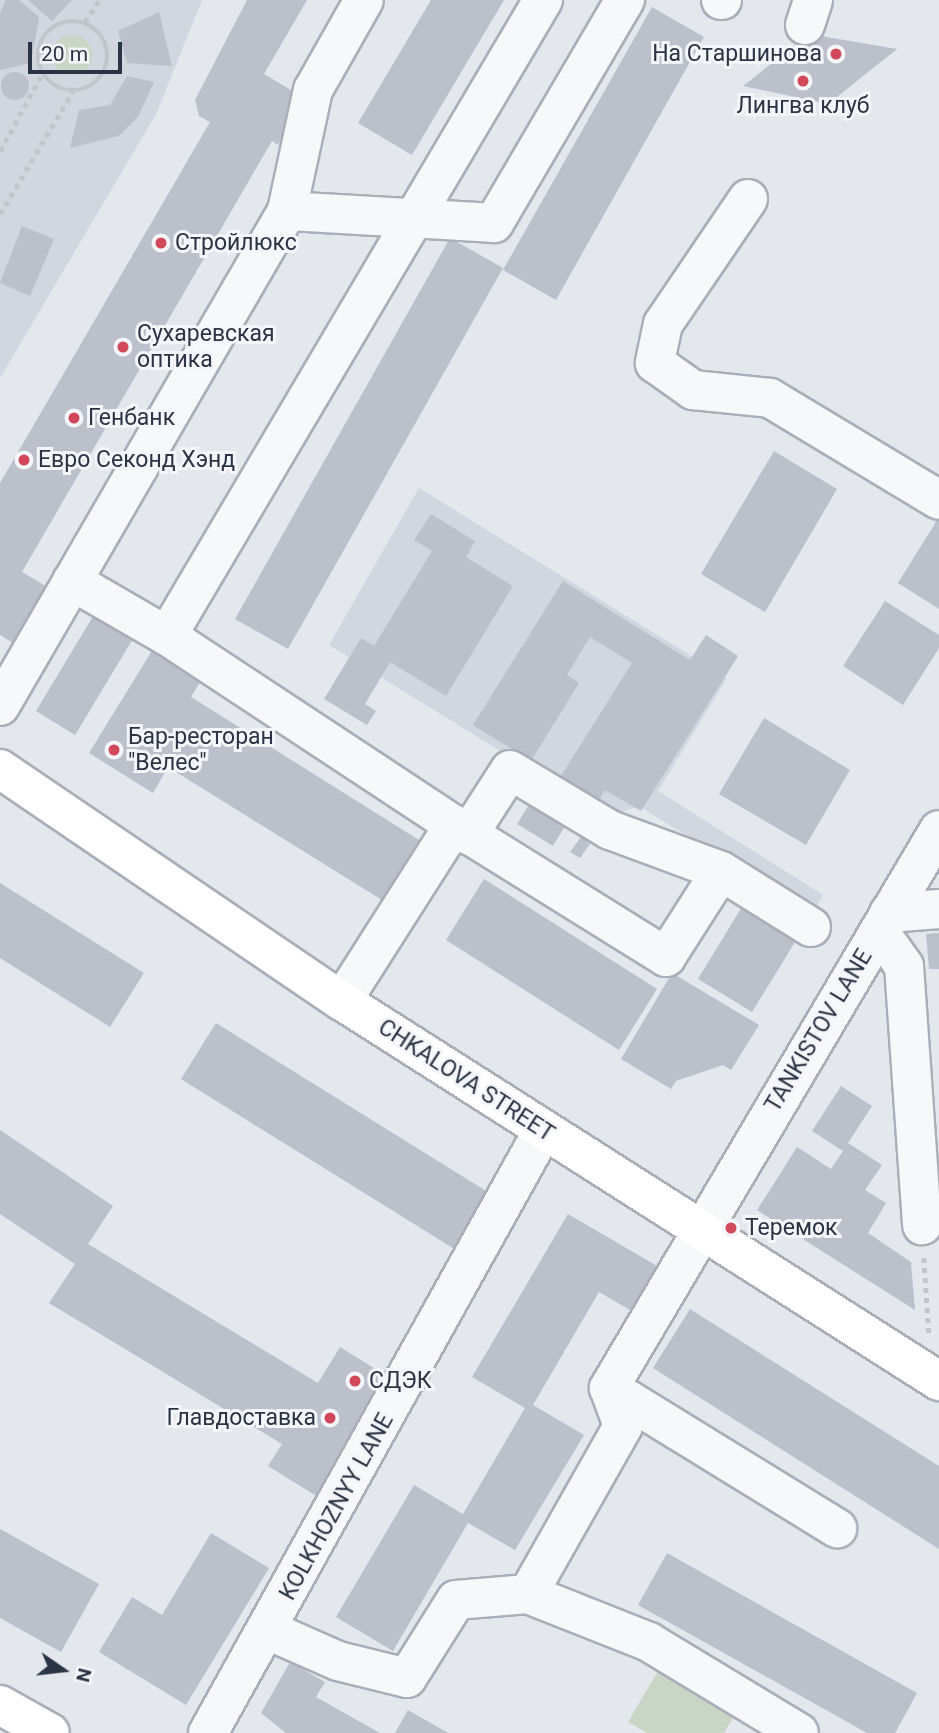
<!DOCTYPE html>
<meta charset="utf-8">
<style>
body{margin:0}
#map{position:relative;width:939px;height:1733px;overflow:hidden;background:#e4e7ec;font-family:Roboto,sans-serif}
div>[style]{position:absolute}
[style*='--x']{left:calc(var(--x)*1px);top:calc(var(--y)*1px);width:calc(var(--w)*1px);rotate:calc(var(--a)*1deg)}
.built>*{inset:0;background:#d2d6de}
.green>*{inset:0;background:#c9d6c5}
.round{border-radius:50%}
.building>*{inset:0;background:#bbc0ca}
.path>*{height:4.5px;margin-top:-2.25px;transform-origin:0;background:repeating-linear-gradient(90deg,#c2c5cb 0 5px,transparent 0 10px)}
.path>.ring{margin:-2.25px;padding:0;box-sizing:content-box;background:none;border:4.5px solid #c2c5cb;border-radius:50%}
.roads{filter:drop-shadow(2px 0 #a9aeb7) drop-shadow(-2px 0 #a9aeb7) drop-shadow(0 2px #a9aeb7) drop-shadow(0 -2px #a9aeb7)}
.minor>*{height:38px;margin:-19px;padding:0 19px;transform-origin:19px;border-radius:19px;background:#f7f8fa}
.major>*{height:38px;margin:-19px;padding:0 19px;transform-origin:19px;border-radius:19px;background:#fff}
.dots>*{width:19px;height:19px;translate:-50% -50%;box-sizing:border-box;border:4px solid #f4f6f9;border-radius:50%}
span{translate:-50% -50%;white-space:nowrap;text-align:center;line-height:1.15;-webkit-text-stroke:6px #f4f6f9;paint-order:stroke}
.poi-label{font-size:23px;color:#2b3445}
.right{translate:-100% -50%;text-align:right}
.left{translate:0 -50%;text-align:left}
.street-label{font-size:23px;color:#2b3445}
.north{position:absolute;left:28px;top:1635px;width:70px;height:70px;-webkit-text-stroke:5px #f4f6f9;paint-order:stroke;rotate:104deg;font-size:19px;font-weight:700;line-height:28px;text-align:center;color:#2b3445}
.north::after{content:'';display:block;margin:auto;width:24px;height:32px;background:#2b3445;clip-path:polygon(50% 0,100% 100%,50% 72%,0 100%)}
.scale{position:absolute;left:28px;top:42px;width:94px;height:32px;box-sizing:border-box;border:4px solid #2b3445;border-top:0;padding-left:9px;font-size:21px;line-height:24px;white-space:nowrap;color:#2b3445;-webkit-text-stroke:5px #f4f6f9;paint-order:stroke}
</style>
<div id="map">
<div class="built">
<div style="clip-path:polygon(0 0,202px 0,156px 114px,0 378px)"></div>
<div style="clip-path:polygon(419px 488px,727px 678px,658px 791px,823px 895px,812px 914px,639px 806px,607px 817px,329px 645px)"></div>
</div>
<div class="green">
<div class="round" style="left:52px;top:35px;width:40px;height:40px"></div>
<div style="clip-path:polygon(661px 1666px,737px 1711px,724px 1733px,647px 1733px,628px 1722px)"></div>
</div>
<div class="building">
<div style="clip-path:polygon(6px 0,19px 0,39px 17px,31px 63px,0 70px,0 13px)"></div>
<div style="clip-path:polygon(28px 0,72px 0,52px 21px)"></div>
<div style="clip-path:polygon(247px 0,307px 0,264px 74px,291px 90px,296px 112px,278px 145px,272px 141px,22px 572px,49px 588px,16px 645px,0 635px,0 483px,210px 122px,199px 116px,195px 100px)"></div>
<div style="clip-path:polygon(431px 0,504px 0,412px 155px,358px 123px)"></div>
<div style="clip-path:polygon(652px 7px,704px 37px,556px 300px,503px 270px)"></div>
<div style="clip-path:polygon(159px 12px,172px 66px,127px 63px,118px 31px)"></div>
<div style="clip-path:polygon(809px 34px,897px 49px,828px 104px,743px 86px)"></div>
<div class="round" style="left:1px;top:72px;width:28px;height:28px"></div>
<div style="clip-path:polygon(127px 76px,154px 82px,138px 117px,119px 136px,70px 148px,79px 110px,110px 105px)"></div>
<div style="clip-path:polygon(22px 226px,54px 239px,30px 296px,0 283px)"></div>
<div style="clip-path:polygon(450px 238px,503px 268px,288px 649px,235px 619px)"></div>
<div style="clip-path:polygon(774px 451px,837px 489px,765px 612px,701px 574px)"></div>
<div style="clip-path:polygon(431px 514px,475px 541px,466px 557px,513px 586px,446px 696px,390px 662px,365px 704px,376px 711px,367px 725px,324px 699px,361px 638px,374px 646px,432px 551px,414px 540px)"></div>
<div style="clip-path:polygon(939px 517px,939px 609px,898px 583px)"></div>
<div style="clip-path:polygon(563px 581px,690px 660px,706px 635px,738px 656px,641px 811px,605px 790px,594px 808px,556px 784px,632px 663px,590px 637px,567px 675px,579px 683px,531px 761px,473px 725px)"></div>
<div style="clip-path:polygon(885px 601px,939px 635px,939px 648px,903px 705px,843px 666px)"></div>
<div style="clip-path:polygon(98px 608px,137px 632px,75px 735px,36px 711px)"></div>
<div style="clip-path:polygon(158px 641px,206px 672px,191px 697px,419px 840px,382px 900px,168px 767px,153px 793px,89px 753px)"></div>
<div style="clip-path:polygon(764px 718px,850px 770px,806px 845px,719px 794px)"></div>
<div style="clip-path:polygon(534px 797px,570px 818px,553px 846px,517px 824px)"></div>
<div style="clip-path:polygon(581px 837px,590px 844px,580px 858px,570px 852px)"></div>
<div style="clip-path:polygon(484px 879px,657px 989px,619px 1050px,446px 940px)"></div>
<div style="clip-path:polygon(0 883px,144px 973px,110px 1027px,0 958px)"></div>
<div style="clip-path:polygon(746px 900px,800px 934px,752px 1012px,698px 979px)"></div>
<div style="clip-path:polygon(939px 933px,939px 969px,929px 969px,926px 934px)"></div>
<div style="clip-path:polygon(672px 973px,759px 1025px,731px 1070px,723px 1065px,676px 1081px,671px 1089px,621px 1059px)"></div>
<div style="clip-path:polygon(216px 1023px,491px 1194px,456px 1250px,181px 1079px)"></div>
<div style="clip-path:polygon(841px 1086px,872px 1106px,848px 1143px,882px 1165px,865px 1190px,886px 1203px,868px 1233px,911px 1262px,915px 1310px,757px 1210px,797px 1147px,831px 1169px,843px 1151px,812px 1131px)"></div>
<div style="clip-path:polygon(0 1130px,113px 1206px,88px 1244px,318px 1383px,340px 1347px,390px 1378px,318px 1497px,268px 1466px,282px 1444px,49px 1303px,75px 1264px,0 1214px)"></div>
<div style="clip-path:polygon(568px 1214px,669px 1273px,642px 1317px,599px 1292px,533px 1405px,584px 1435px,515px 1550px,468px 1523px,393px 1651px,336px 1617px,414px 1485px,463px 1514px,525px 1408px,472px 1377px)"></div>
<div style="clip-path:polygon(690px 1309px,939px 1466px,939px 1549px,653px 1368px)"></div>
<div style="clip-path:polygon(0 1529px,99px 1584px,61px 1652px,0 1618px)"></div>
<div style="clip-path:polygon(211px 1533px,269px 1568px,186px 1705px,99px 1652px,132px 1597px,162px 1615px)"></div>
<div style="clip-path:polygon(667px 1553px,917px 1693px,895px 1733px,867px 1733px,638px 1605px)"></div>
<div style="clip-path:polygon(290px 1662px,325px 1682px,316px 1697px,380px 1733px,286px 1733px,261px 1713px)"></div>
<div style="clip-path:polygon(408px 1710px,448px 1733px,395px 1733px)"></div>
</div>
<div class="path">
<div class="ring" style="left:38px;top:21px;width:65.5px;height:65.5px"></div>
<div style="--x:85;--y:22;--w:26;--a:-58"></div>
<div style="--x:0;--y:151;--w:88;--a:-61.4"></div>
<div style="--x:0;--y:214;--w:143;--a:-59.3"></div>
<div style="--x:924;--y:1258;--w:75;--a:86.2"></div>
</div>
<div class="roads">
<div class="minor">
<div style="--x:721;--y:0;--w:1;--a:0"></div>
<div style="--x:805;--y:25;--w:26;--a:-72"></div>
<div style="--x:748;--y:199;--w:151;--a:124.2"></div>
<div style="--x:663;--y:324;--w:40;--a:102"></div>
<div style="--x:655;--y:363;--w:47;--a:35.4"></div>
<div style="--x:693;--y:390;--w:77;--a:5.9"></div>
<div style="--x:770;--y:398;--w:197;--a:31.1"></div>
<div style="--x:287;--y:211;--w:124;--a:-77.9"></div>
<div style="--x:313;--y:90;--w:103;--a:-60.5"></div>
<div style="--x:72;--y:581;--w:110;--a:30.1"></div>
<div style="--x:0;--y:706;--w:572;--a:-59.89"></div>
<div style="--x:287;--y:211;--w:207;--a:3.3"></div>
<div style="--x:494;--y:223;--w:259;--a:-59.6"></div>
<div style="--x:454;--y:825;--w:250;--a:31.9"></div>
<div style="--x:666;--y:957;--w:102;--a:-57.4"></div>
<div style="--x:721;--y:871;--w:106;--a:31.9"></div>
<div style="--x:468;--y:835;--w:77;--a:-57.1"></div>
<div style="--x:510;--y:770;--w:117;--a:31"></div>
<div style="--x:610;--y:830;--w:118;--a:20.3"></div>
<div style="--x:889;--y:913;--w:50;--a:-4.6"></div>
<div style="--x:879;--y:931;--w:43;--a:54.5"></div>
<div style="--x:904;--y:966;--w:260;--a:86"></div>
<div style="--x:342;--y:1001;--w:209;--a:-57.5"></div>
<div style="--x:454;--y:825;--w:344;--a:-146.6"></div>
<div style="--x:167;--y:636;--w:739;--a:-59.41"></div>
<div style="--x:609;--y:1388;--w:268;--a:31.6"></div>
<div style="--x:528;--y:1594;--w:130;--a:21.6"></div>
<div style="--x:649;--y:1642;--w:175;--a:31.2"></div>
<div style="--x:270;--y:1631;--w:74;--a:23.8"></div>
<div style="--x:338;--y:1661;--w:71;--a:13.8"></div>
<div style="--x:407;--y:1678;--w:92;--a:-57.9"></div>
<div style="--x:456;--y:1600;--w:72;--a:-4.8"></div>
<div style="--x:528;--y:1594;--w:193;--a:-60.5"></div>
<div style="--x:623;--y:1426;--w:40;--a:-110.2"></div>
<div style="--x:609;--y:1388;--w:648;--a:-59.4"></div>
<div style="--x:208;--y:1733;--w:689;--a:-60.91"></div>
</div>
<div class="major">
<div style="--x:0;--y:769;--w:413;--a:34.2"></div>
<div style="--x:342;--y:1001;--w:708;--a:32.48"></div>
<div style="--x:0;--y:1705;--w:57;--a:29.2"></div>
</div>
</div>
<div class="dots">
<div style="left:836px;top:54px;background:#d1495b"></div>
<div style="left:803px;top:81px;background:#d1495b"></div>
<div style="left:161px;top:243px;background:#d1495b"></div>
<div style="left:123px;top:347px;background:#d1495b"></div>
<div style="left:74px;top:418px;background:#d1495b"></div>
<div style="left:24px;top:460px;background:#d1495b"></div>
<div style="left:114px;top:750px;background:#d1495b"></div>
<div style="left:731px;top:1228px;background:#d1495b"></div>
<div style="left:355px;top:1381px;background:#d1495b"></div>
<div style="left:330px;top:1418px;background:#d1495b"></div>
</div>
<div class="poi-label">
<span class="right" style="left:822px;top:54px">На Старшинова</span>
<span style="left:803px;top:106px">Лингва клуб</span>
<span class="left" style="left:175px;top:243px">Стройлюкс</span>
<span class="left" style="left:137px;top:347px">Сухаревская<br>оптика</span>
<span class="left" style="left:88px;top:418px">Генбанк</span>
<span class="left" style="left:38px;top:460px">Евро Секонд Хэнд</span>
<span class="left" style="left:128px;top:750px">Бар-ресторан<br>"Велес"</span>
<span class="left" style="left:745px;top:1228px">Теремок</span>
<span class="left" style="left:369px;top:1381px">СДЭК</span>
<span class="right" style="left:316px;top:1418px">Главдоставка</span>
</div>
<div class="street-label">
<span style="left:819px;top:1031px;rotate:-59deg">TANKISTOV LANE</span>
<span style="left:466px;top:1081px;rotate:33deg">CHKALOVA STREET</span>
<span style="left:337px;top:1507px;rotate:-61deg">KOLKHOZNYY LANE</span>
</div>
<div class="north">N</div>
<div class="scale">20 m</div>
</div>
